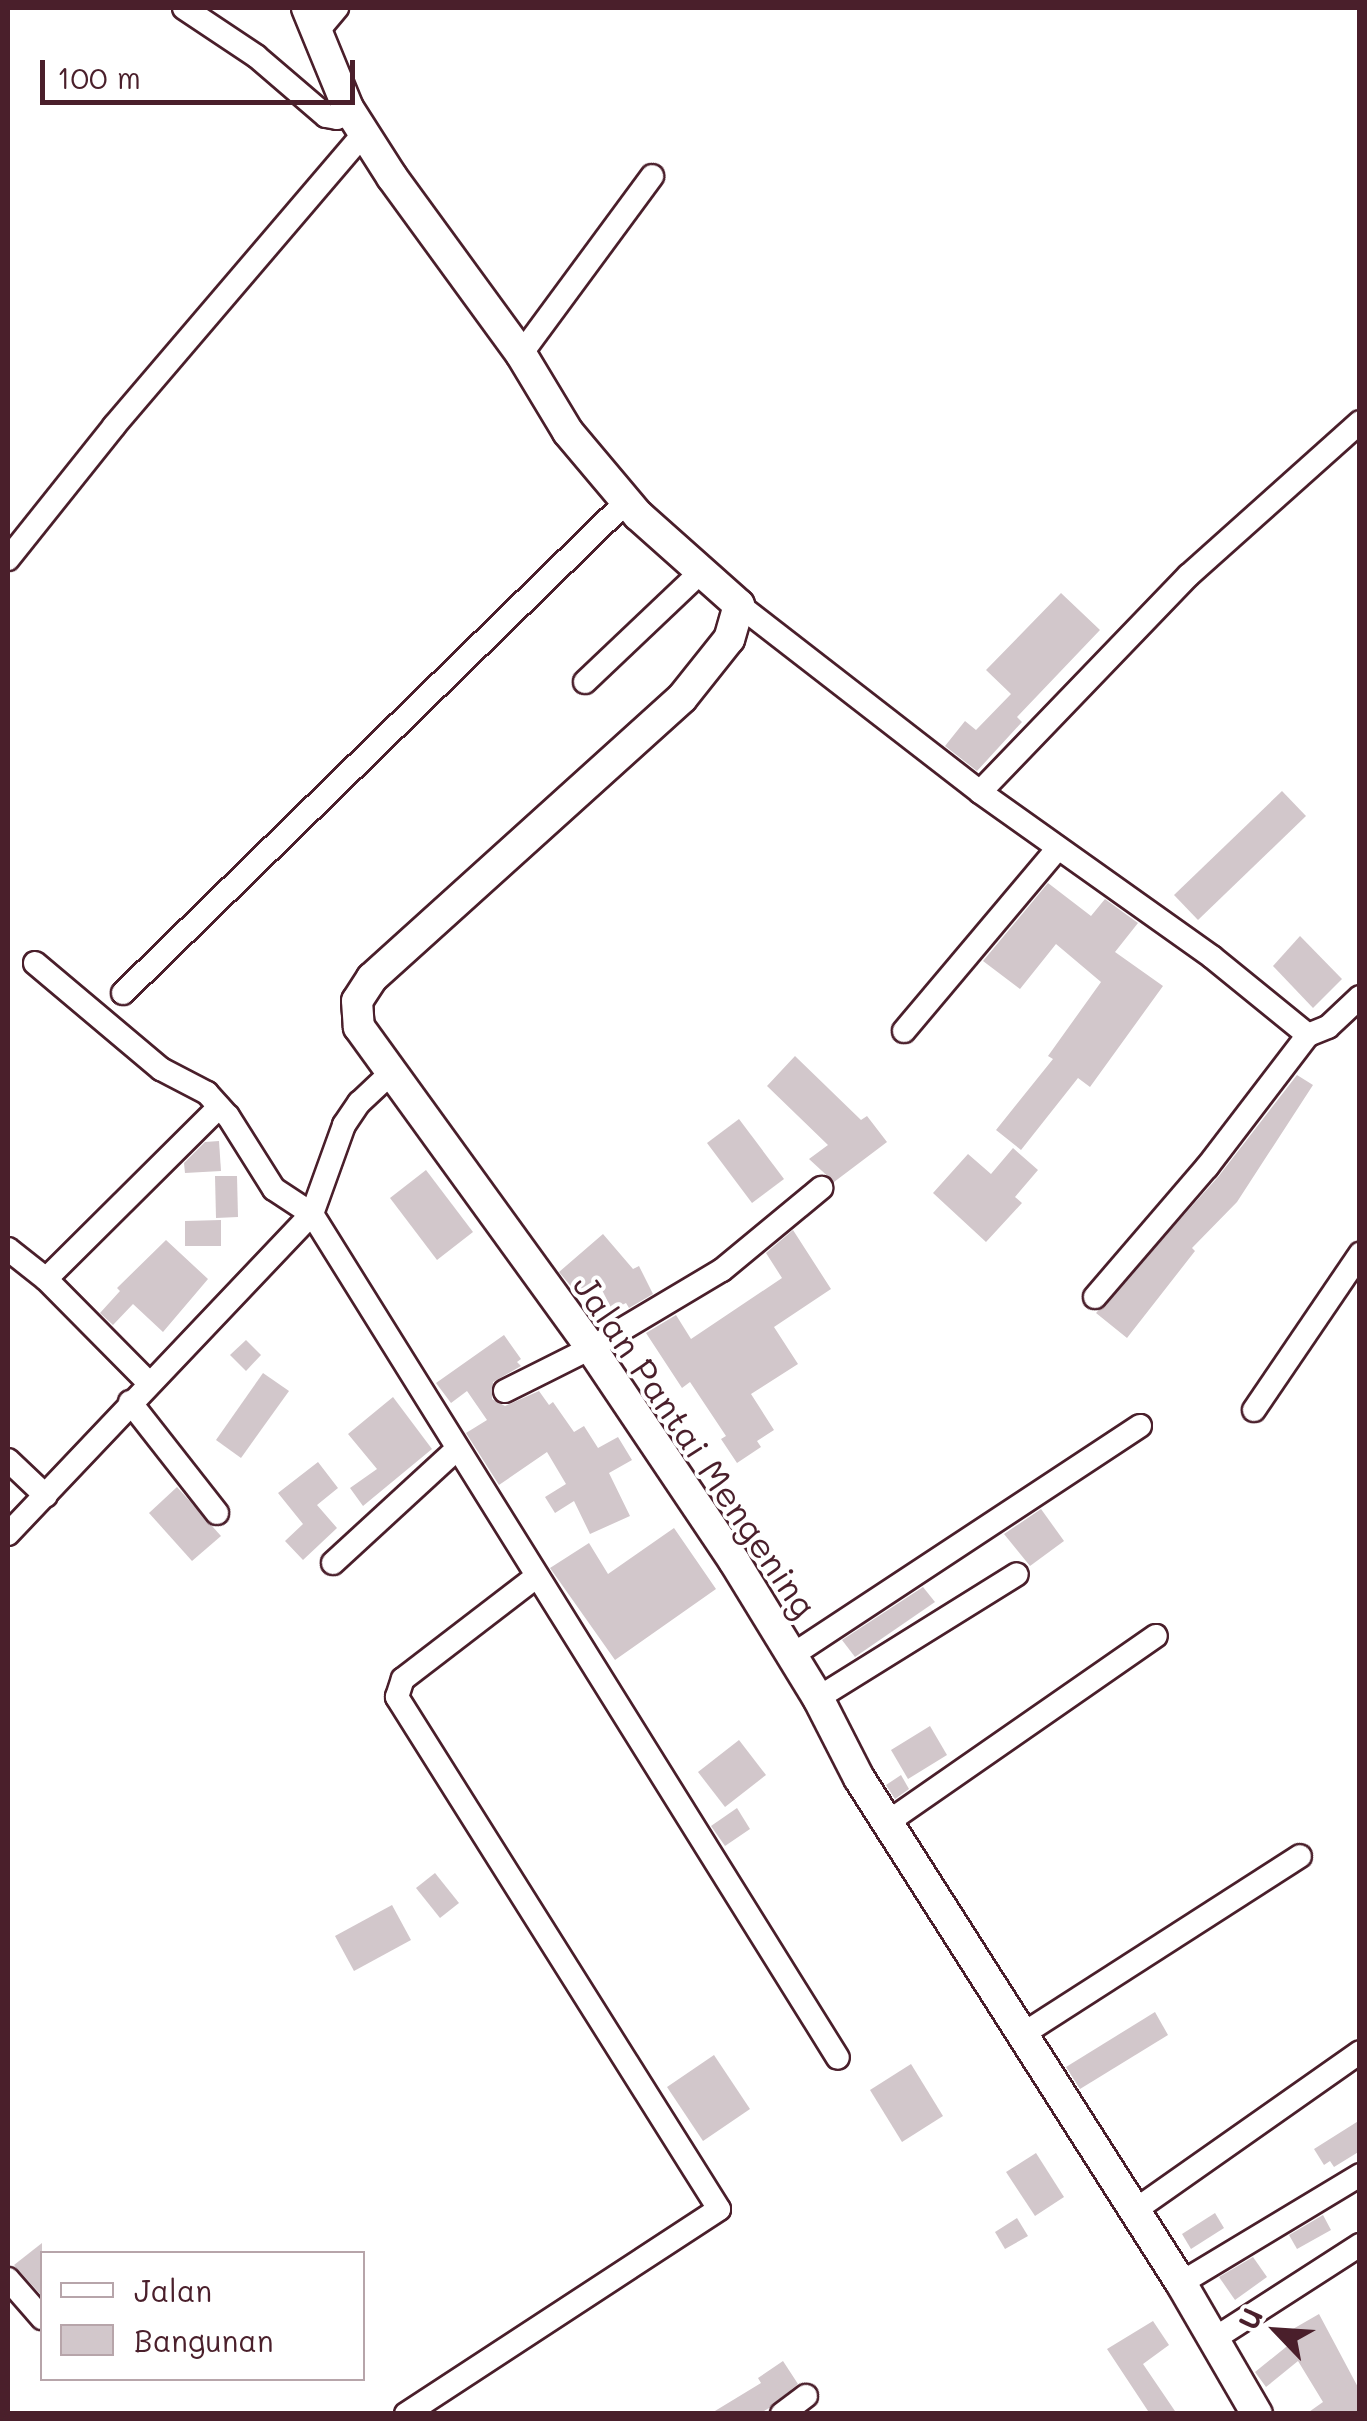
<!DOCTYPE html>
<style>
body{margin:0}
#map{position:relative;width:1367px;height:2421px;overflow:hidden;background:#fff;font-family:Mali,sans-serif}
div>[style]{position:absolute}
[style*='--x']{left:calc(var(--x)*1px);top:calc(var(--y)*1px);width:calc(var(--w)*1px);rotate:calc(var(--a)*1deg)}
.building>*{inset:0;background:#d2c7cb}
.roads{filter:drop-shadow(2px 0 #4a1f2b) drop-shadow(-2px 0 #4a1f2b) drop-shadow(0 2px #4a1f2b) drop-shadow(0 -2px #4a1f2b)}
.minor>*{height:22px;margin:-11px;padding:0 11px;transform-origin:11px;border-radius:11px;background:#fff}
.tertiary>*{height:30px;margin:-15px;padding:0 15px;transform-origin:15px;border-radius:15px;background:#fff}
span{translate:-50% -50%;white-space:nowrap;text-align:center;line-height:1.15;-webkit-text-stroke:8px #fff;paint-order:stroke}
.street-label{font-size:35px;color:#4a1f2b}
.frame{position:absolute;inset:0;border:10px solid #4a1f2b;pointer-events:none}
.legend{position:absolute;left:40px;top:2251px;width:325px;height:130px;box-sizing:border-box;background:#fff;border:2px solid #b7a5aa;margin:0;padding:12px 18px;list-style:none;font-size:30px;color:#4a1f2b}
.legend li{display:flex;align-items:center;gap:20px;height:50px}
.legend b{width:50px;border:2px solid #b7a5aa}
.north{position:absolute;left:1227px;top:2281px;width:100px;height:100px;-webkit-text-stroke:8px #fff;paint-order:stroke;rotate:295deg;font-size:28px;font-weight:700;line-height:40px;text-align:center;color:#4a1f2b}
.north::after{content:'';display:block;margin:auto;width:35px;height:45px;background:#4a1f2b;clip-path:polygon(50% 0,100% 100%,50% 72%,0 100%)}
.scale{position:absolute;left:40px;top:60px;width:315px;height:45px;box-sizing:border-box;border:5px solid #4a1f2b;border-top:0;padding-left:12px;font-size:30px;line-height:35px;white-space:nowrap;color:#4a1f2b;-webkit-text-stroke:8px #fff;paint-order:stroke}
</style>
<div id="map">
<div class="building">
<div style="clip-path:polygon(1061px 593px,1100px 630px,1017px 717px,1022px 722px,977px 771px,945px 746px,965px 721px,976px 730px,1011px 694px,986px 670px)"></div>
<div style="clip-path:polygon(1282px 791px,1306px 816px,1198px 920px,1174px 895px)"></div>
<div style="clip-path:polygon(1048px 883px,1091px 916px,1105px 899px,1138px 923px,1115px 952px,1163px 986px,1090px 1087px,1078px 1078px,1021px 1150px,996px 1130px,1053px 1059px,1048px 1056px,1101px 982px,1056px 944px,1020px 989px,983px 961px)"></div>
<div style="clip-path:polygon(1300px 936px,1342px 979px,1313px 1008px,1273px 966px)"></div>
<div style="clip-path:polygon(795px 1056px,861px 1120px,867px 1116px,887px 1142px,834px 1182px,809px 1159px,828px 1145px,767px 1086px)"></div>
<div style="clip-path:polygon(1297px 1075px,1313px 1085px,1237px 1202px,1192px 1248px,1195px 1251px,1127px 1338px,1096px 1313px,1218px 1177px)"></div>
<div style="clip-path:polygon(739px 1119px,784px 1179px,752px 1203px,707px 1143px)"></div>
<div style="clip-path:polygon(219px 1141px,221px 1171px,185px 1173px,184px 1163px,205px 1142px)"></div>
<div style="clip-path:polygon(1013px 1148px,1038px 1170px,1015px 1197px,1022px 1203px,986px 1242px,933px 1193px,968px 1154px,991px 1174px)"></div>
<div style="clip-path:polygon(426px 1170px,473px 1232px,437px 1260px,390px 1198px)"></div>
<div style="clip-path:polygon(215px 1176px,237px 1176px,238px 1217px,216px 1218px)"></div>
<div style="clip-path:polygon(221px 1220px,221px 1246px,185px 1246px,185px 1221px)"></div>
<div style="clip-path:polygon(793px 1230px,831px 1289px,774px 1327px,798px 1364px,751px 1394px,774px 1430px,757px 1441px,761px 1447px,737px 1463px,721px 1439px,726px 1436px,690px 1382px,682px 1388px,646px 1333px,676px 1315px,691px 1339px,782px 1278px,766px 1253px)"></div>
<div style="clip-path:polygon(603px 1234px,633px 1269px,639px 1266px,653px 1294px,629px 1308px,626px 1303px,612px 1310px,597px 1280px,579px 1296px,559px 1272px)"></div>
<div style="clip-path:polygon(166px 1240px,208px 1279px,163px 1332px,133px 1304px,113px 1325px,100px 1313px,120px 1291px,117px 1288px)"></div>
<div style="clip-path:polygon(504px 1335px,521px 1359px,517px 1362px,521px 1366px,493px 1382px,492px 1399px,505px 1406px,539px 1391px,549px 1405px,553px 1402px,574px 1432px,584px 1426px,598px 1448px,618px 1437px,632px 1460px,609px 1473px,630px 1516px,590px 1534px,574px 1501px,555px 1513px,545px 1497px,566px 1484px,547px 1452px,499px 1485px,466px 1433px,487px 1420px,467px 1391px,451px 1403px,436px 1383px)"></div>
<div style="clip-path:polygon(246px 1340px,261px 1355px,246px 1371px,230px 1355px)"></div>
<div style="clip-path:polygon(263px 1373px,289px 1391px,241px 1458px,216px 1440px)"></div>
<div style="clip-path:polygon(393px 1397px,432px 1449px,363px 1506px,350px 1488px,377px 1469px,348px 1434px)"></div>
<div style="clip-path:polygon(318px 1462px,338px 1488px,317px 1505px,337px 1528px,303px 1560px,285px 1541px,303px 1524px,278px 1493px)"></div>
<div style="clip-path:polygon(177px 1487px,221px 1536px,192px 1561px,149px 1513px)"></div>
<div style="clip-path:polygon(1041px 1509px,1064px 1541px,1030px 1566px,1004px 1534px)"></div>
<div style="clip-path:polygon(674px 1528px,716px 1589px,615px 1660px,550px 1568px,589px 1543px,608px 1574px)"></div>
<div style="clip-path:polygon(923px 1587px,935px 1602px,855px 1657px,842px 1640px)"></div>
<div style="clip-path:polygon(930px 1726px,947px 1755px,908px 1779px,891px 1750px)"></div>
<div style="clip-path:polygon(739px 1740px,766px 1775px,725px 1807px,698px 1772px)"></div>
<div style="clip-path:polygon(901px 1775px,909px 1789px,895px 1799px,886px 1785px)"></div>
<div style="clip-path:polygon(737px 1808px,750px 1829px,725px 1846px,711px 1826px)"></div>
<div style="clip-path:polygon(435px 1873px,459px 1903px,440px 1918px,416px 1888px)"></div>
<div style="clip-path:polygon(392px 1905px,411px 1940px,354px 1971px,335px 1936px)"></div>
<div style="clip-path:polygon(1155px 2012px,1168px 2035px,1080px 2089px,1066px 2067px)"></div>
<div style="clip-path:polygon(714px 2055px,750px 2109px,703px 2141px,667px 2087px)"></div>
<div style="clip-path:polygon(911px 2064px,943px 2116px,902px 2142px,870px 2090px)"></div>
<div style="clip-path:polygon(1360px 2120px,1360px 2151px,1334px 2167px,1330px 2161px,1324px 2165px,1314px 2149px)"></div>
<div style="clip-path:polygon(1036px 2153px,1064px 2197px,1035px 2216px,1006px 2172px)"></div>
<div style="clip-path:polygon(1215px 2213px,1224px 2228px,1191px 2249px,1182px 2234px)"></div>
<div style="clip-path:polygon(1323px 2215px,1331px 2230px,1297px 2249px,1289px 2235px)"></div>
<div style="clip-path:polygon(1017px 2218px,1028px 2236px,1005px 2249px,995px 2232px)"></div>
<div style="clip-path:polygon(42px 2243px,42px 2296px,14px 2265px)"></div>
<div style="clip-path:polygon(1253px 2257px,1267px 2277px,1235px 2300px,1219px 2277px)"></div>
<div style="clip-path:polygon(1319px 2314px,1360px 2391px,1360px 2414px,1306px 2414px,1323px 2402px,1298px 2361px,1266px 2387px,1255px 2372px,1291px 2343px,1286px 2333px)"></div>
<div style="clip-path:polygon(1153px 2321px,1169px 2345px,1143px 2364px,1177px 2414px,1150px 2414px,1107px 2349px)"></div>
<div style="clip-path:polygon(783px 2361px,798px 2384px,769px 2408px,759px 2414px,710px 2414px,761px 2383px,758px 2378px)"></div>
</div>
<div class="roads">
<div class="minor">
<div style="--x:184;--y:8;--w:87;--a:33.7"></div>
<div style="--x:256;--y:56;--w:92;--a:40.6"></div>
<div style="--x:326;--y:116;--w:11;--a:10"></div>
<div style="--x:337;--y:118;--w:15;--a:-42"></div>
<div style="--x:316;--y:33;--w:33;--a:-50"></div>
<div style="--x:521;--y:354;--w:221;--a:-53.6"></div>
<div style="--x:8;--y:559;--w:170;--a:-51.4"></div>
<div style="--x:114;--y:426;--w:385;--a:-49.5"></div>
<div style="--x:739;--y:605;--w:305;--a:37.8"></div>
<div style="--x:980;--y:792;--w:285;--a:35.4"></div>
<div style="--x:1212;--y:957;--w:124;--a:39.1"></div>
<div style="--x:1308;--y:1035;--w:22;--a:-22"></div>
<div style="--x:1328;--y:1027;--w:44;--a:-43.2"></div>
<div style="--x:585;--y:682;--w:161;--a:-43.5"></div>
<div style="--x:980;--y:792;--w:301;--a:-46.1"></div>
<div style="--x:1189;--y:575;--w:229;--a:-41.8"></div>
<div style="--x:35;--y:963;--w:165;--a:40.1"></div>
<div style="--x:161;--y:1069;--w:52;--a:27.6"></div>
<div style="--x:207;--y:1093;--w:31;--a:48"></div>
<div style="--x:228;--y:1116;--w:86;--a:57.8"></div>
<div style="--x:274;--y:1189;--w:45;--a:33.3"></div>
<div style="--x:312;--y:1214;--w:994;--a:58.07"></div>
<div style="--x:123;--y:993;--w:704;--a:-44.31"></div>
<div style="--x:904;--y:1031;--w:239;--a:-49.9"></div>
<div style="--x:8;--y:1249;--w:48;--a:38.3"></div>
<div style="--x:46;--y:1279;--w:146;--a:45.3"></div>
<div style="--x:46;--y:1279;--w:244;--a:-44.8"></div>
<div style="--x:1095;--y:1297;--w:172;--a:-49.3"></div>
<div style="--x:1207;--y:1167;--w:166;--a:-52.6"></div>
<div style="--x:505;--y:1391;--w:96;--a:-26.6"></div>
<div style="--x:591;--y:1348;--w:152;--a:-30.8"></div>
<div style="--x:722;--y:1270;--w:129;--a:-39.6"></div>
<div style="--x:130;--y:1402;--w:141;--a:51.9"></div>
<div style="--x:1254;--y:1410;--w:189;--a:-55.8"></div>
<div style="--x:8;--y:1460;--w:52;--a:43.5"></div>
<div style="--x:8;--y:1534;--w:441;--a:-46.5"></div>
<div style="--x:312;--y:1214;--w:95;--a:-70.2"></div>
<div style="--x:344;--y:1125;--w:27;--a:-56"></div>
<div style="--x:359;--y:1103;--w:44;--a:-43.2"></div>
<div style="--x:333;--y:1563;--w:167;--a:-42.6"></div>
<div style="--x:791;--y:1656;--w:418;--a:-33.4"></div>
<div style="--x:818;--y:1698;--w:234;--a:-31.9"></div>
<div style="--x:888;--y:1822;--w:326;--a:-34.8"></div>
<div style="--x:1023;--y:2034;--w:329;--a:-32.7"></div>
<div style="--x:1134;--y:2211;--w:276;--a:-35.1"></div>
<div style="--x:8;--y:2279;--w:52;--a:48.9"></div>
<div style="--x:1181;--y:2283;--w:209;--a:-31.1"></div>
<div style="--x:1214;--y:2339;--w:174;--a:-32.8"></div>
<div style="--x:406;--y:2414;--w:374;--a:-33.2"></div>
<div style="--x:719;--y:2209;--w:605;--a:-122.17"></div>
<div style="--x:397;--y:1697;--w:19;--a:-72"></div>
<div style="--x:403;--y:1679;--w:168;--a:-37.5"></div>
<div style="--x:782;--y:2414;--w:30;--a:-37"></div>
</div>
<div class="tertiary">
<div style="--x:307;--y:8;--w:108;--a:67.7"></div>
<div style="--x:348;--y:108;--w:82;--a:57.5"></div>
<div style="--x:392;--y:177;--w:219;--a:53.9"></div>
<div style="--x:521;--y:354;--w:91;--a:58.9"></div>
<div style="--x:568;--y:432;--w:109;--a:49.9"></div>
<div style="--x:638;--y:515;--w:135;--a:41.7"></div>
<div style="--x:739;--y:605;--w:35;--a:106"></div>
<div style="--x:729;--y:639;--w:75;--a:128.5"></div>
<div style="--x:682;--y:698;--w:418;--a:137.9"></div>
<div style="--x:372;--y:978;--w:27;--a:123"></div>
<div style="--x:357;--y:1001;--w:26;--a:86"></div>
<div style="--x:359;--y:1027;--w:396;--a:54.1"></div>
<div style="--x:591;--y:1348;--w:257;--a:56.1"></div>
<div style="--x:734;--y:1561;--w:161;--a:58.5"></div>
<div style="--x:818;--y:1698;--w:90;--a:62.9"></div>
<div style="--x:859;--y:1778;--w:599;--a:57.48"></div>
<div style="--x:1181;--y:2283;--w:151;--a:59.9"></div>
</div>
</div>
<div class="street-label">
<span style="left:696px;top:1445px;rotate:56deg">Jalan Pantai Mengening</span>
</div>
<div class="frame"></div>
<ul class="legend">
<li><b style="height:12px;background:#fff"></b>Jalan</li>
<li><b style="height:28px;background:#d2c7cb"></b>Bangunan</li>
</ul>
<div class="north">U</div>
<div class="scale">100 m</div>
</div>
